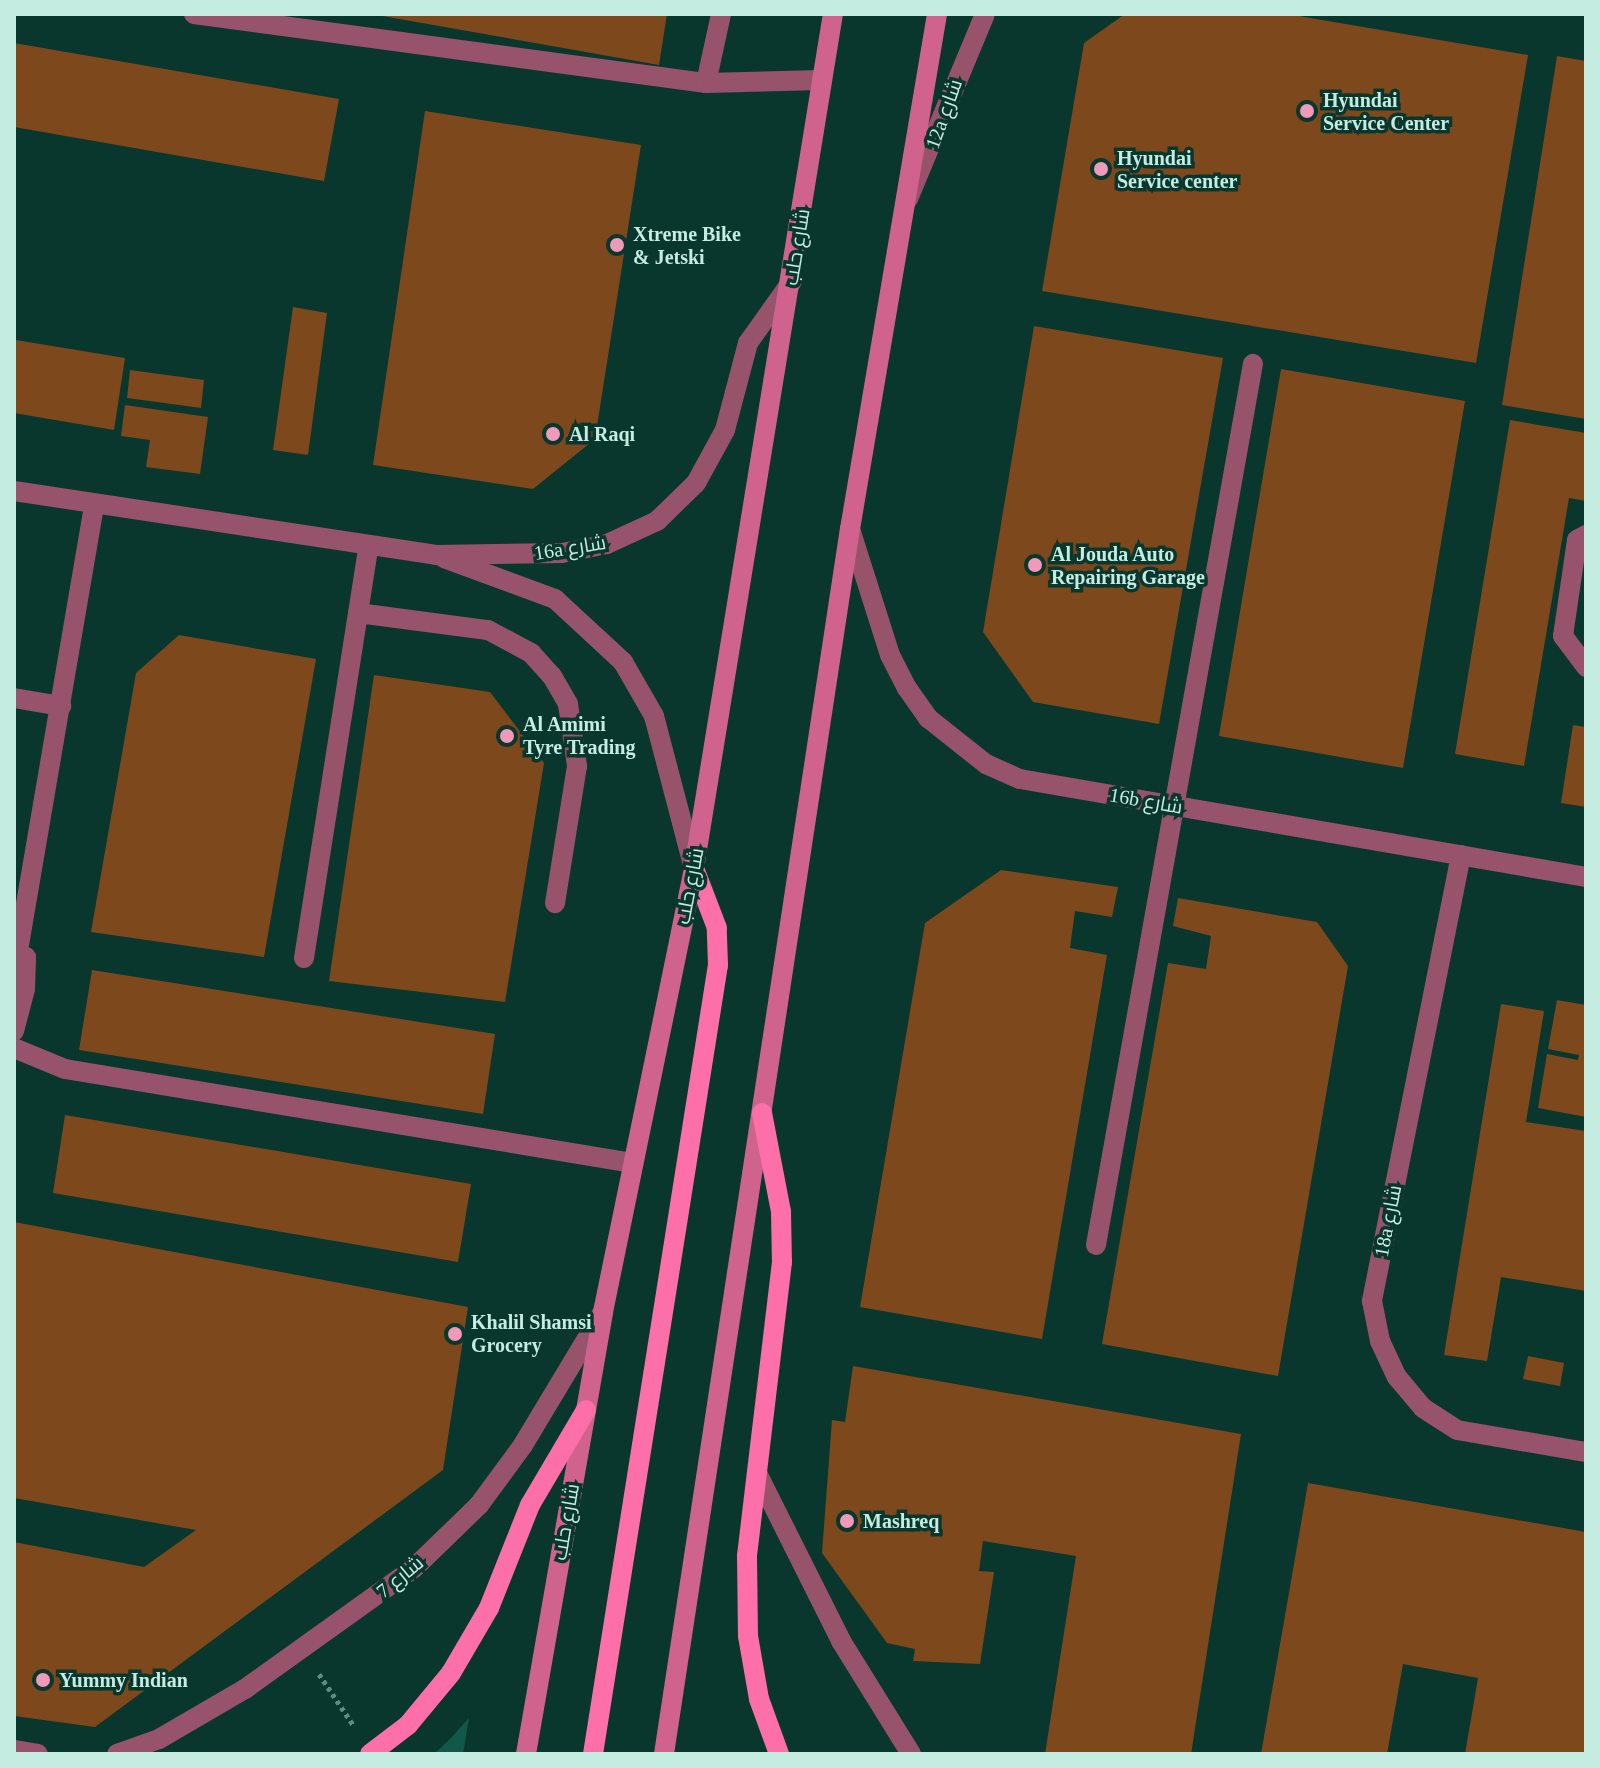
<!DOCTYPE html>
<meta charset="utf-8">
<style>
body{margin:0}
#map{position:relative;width:1600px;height:1768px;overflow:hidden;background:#09372e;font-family:"Times New Roman",Cairo,serif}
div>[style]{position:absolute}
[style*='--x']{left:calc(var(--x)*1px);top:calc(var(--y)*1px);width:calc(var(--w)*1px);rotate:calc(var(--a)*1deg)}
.green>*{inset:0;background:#11584b}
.building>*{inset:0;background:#7c481c}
.path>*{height:5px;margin-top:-2.5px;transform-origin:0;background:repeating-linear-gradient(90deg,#608b81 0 4px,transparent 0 8px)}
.lane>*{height:20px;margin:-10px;padding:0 10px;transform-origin:10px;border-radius:10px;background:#97526c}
.street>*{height:20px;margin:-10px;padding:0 10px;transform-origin:10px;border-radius:10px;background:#97526c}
.secondary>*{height:20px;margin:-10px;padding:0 10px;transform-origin:10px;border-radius:10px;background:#d0638e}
.primary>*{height:20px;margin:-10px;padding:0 10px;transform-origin:10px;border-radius:10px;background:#fc6fa8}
.dots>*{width:22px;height:22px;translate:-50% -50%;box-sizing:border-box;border:4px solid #09372e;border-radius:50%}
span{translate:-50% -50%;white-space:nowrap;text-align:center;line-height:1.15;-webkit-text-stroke:7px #09372e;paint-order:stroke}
.poi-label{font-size:20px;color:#c5ece1;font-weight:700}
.left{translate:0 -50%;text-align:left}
.street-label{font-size:20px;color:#c5ece1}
.frame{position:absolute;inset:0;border:16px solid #c5ece1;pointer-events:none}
</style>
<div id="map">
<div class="green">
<div style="clip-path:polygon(469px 1718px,463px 1754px,434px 1754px,450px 1739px)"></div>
</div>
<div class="building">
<div style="clip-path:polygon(371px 14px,667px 14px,659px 65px)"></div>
<div style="clip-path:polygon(1125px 14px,1287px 14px,1528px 55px,1476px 363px,1042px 291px,1084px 43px)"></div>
<div style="clip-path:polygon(14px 43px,339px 99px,324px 181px,14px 127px)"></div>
<div style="clip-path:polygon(1557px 56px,1586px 61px,1586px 419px,1502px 405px)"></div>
<div style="clip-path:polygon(425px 111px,641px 145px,595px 439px,533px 489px,373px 465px)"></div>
<div style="clip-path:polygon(293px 307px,327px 313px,308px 455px,273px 450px)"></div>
<div style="clip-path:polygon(1034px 326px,1223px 358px,1159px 724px,1033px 702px,983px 632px)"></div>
<div style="clip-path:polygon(16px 340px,125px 358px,114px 430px,14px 413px)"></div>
<div style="clip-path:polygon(1281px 369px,1465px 401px,1403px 768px,1219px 736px)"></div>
<div style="clip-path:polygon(130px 370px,204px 380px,201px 408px,127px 398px)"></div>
<div style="clip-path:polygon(125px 405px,208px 417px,200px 474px,146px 467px,150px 440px,121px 436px)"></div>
<div style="clip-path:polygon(1510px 420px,1586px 433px,1586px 501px,1569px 498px,1524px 766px,1455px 754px)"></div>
<div style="clip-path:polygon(179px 635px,316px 659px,264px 957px,91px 932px,136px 673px)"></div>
<div style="clip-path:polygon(374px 675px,490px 692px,544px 763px,505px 1002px,329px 981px)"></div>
<div style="clip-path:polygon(1573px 725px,1586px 727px,1586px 807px,1561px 803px)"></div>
<div style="clip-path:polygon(1001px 870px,1118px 887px,1112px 917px,1075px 911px,1070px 948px,1107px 955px,1042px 1339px,860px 1307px,925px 923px)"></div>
<div style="clip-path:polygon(1178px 898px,1317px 922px,1348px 966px,1278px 1376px,1102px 1344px,1168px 963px,1206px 969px,1211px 936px,1173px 926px)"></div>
<div style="clip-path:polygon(92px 970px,495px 1034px,483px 1114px,79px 1050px)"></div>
<div style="clip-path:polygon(1557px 1000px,1586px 1005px,1586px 1117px,1538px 1108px,1547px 1054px,1578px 1060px,1579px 1055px,1548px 1049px)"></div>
<div style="clip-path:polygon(1501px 1004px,1544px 1011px,1526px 1122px,1586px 1131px,1586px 1291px,1501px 1277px,1487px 1361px,1444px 1355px)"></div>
<div style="clip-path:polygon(65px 1115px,471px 1184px,458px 1262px,53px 1193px)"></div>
<div style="clip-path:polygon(14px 1222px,468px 1307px,443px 1470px,95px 1727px,14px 1716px,14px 1542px,144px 1567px,196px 1530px,14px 1498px)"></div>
<div style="clip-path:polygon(1528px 1356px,1564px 1363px,1560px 1386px,1523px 1379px)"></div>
<div style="clip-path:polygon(853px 1366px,1241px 1434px,1191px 1754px,1045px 1754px,1076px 1556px,983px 1541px,979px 1571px,994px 1572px,980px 1664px,913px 1661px,915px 1649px,887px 1643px,822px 1553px,832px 1420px,845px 1422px)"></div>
<div style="clip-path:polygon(1308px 1483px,1586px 1532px,1586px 1754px,1465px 1754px,1478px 1678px,1403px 1664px,1387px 1754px,1261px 1754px)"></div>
</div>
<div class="path">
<div style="--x:319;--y:1674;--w:63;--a:56.1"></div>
</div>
<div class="lane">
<div style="--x:194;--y:14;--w:517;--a:7.68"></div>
<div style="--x:706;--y:83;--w:116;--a:-1.5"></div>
<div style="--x:706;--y:83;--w:71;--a:-77.7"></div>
<div style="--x:908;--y:199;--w:200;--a:-67.4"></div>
<div style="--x:850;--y:529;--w:132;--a:72.4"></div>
<div style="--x:890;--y:655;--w:37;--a:63"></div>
<div style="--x:907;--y:688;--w:37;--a:55"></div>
<div style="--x:928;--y:718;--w:74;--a:38.4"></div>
<div style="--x:986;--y:764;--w:37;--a:24"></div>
<div style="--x:1020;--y:779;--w:574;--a:9.82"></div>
<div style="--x:1586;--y:535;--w:10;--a:151"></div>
<div style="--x:1577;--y:540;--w:97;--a:98.3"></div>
<div style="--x:1563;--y:636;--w:39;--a:53"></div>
<div style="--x:358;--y:613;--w:131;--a:7.5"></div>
<div style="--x:488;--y:630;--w:49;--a:28.1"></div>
<div style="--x:531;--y:653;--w:31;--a:48"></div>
<div style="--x:552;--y:676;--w:32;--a:60"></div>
<div style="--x:568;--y:704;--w:63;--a:81.7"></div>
<div style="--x:577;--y:766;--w:139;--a:99.1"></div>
<div style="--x:14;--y:698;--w:48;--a:9.7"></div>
<div style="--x:1461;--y:855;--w:455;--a:101.3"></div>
<div style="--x:1372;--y:1301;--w:41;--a:78.7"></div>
<div style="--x:1380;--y:1341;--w:40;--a:65"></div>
<div style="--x:1397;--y:1377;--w:40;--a:50"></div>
<div style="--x:1423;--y:1408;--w:40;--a:32.9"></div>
<div style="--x:1457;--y:1430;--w:131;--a:9.7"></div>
<div style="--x:304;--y:958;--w:418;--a:-81.1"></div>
<div style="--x:14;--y:1048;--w:55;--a:22.4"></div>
<div style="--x:65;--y:1069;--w:576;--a:9.4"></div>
<div style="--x:1096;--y:1245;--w:895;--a:-79.9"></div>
<div style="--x:757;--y:1473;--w:188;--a:63.4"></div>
<div style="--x:841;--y:1641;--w:133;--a:58.2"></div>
<div style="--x:14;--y:1750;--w:24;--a:9"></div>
<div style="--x:117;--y:1754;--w:45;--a:-19.7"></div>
<div style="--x:159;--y:1739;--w:99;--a:-30.2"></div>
<div style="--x:245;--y:1689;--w:208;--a:-35.6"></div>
<div style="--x:414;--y:1568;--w:91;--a:-44.1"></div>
<div style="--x:479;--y:1505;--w:74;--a:-53.7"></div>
<div style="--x:523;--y:1445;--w:155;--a:-59"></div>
</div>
<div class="street">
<div style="--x:14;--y:491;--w:427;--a:8.6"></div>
<div style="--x:436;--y:555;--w:126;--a:-0.9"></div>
<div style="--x:562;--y:553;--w:46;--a:-11.3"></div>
<div style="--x:607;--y:544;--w:55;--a:-24.7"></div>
<div style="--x:657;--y:521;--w:54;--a:-44.3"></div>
<div style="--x:696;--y:483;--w:60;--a:-61.3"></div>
<div style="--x:725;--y:430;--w:90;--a:-75.2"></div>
<div style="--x:748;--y:343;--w:76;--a:-54.6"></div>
<div style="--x:444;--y:558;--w:118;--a:20.3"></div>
<div style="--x:555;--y:599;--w:93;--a:42.8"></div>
<div style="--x:623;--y:662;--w:62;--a:60.1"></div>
<div style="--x:654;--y:716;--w:157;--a:75.3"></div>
<div style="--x:14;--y:974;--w:477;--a:-80.3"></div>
<div style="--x:14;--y:1031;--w:43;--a:-75.3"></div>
<div style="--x:25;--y:989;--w:32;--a:-88"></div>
</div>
<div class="secondary">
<div style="--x:526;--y:1754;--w:449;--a:-80.1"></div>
<div style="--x:603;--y:1312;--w:453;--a:-78.4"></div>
<div style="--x:694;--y:868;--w:865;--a:-80.76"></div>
<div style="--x:664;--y:1754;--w:1239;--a:-81.37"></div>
<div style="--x:850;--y:529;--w:522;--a:-80.41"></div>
</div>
<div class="primary">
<div style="--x:762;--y:1113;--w:101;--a:79.1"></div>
<div style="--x:781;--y:1212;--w:50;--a:88.9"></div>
<div style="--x:782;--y:1262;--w:296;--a:96.8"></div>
<div style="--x:747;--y:1556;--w:80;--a:89.3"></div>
<div style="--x:748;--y:1636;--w:64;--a:80.1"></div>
<div style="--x:759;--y:1699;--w:59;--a:70"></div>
<div style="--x:370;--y:1754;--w:48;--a:-37.3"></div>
<div style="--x:408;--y:1725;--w:67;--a:-50.4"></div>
<div style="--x:451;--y:1673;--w:75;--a:-59.7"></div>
<div style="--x:489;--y:1608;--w:111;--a:-68.3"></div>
<div style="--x:530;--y:1505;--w:110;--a:-59.5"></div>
<div style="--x:593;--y:1754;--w:799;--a:-81"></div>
<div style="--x:718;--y:965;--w:37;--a:-92"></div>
<div style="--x:717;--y:928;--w:64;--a:-111"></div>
</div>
<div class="dots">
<div style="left:1307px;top:111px;background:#ef9ab8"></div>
<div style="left:1101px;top:169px;background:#ef9ab8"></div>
<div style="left:617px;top:245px;background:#ef9ab8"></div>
<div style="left:553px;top:434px;background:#ef9ab8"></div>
<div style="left:1035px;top:565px;background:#ef9ab8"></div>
<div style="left:507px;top:736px;background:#ef9ab8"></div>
<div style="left:455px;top:1334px;background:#ef9ab8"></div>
<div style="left:847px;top:1521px;background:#ef9ab8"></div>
<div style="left:43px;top:1680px;background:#ef9ab8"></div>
</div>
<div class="poi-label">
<span class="left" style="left:1323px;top:112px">Hyundai<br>Service Center</span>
<span class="left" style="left:1117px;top:170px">Hyundai<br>Service center</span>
<span class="left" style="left:633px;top:246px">Xtreme Bike<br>&amp; Jetski</span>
<span class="left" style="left:569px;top:434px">Al Raqi</span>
<span class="left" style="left:1051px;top:566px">Al Jouda Auto<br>Repairing Garage</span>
<span class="left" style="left:523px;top:736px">Al Amimi<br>Tyre Trading</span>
<span class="left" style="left:471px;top:1334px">Khalil Shamsi<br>Grocery</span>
<span class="left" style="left:863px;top:1521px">Mashreq</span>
<span class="left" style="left:59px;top:1680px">Yummy Indian</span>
</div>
<div class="street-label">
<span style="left:944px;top:114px;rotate:-70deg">12a شارع</span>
<span style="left:797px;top:247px;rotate:-81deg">شارع حلب</span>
<span style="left:570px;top:548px;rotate:-9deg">16a شارع</span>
<span style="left:1146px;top:801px;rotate:10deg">16b شارع</span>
<span style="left:690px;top:886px;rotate:-79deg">شارع حلب</span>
<span style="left:1388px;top:1221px;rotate:-79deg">18a شارع</span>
<span style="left:566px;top:1522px;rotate:-80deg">شارع حلب</span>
<span style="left:400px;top:1577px;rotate:-39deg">شارع 7</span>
</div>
<div class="frame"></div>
</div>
